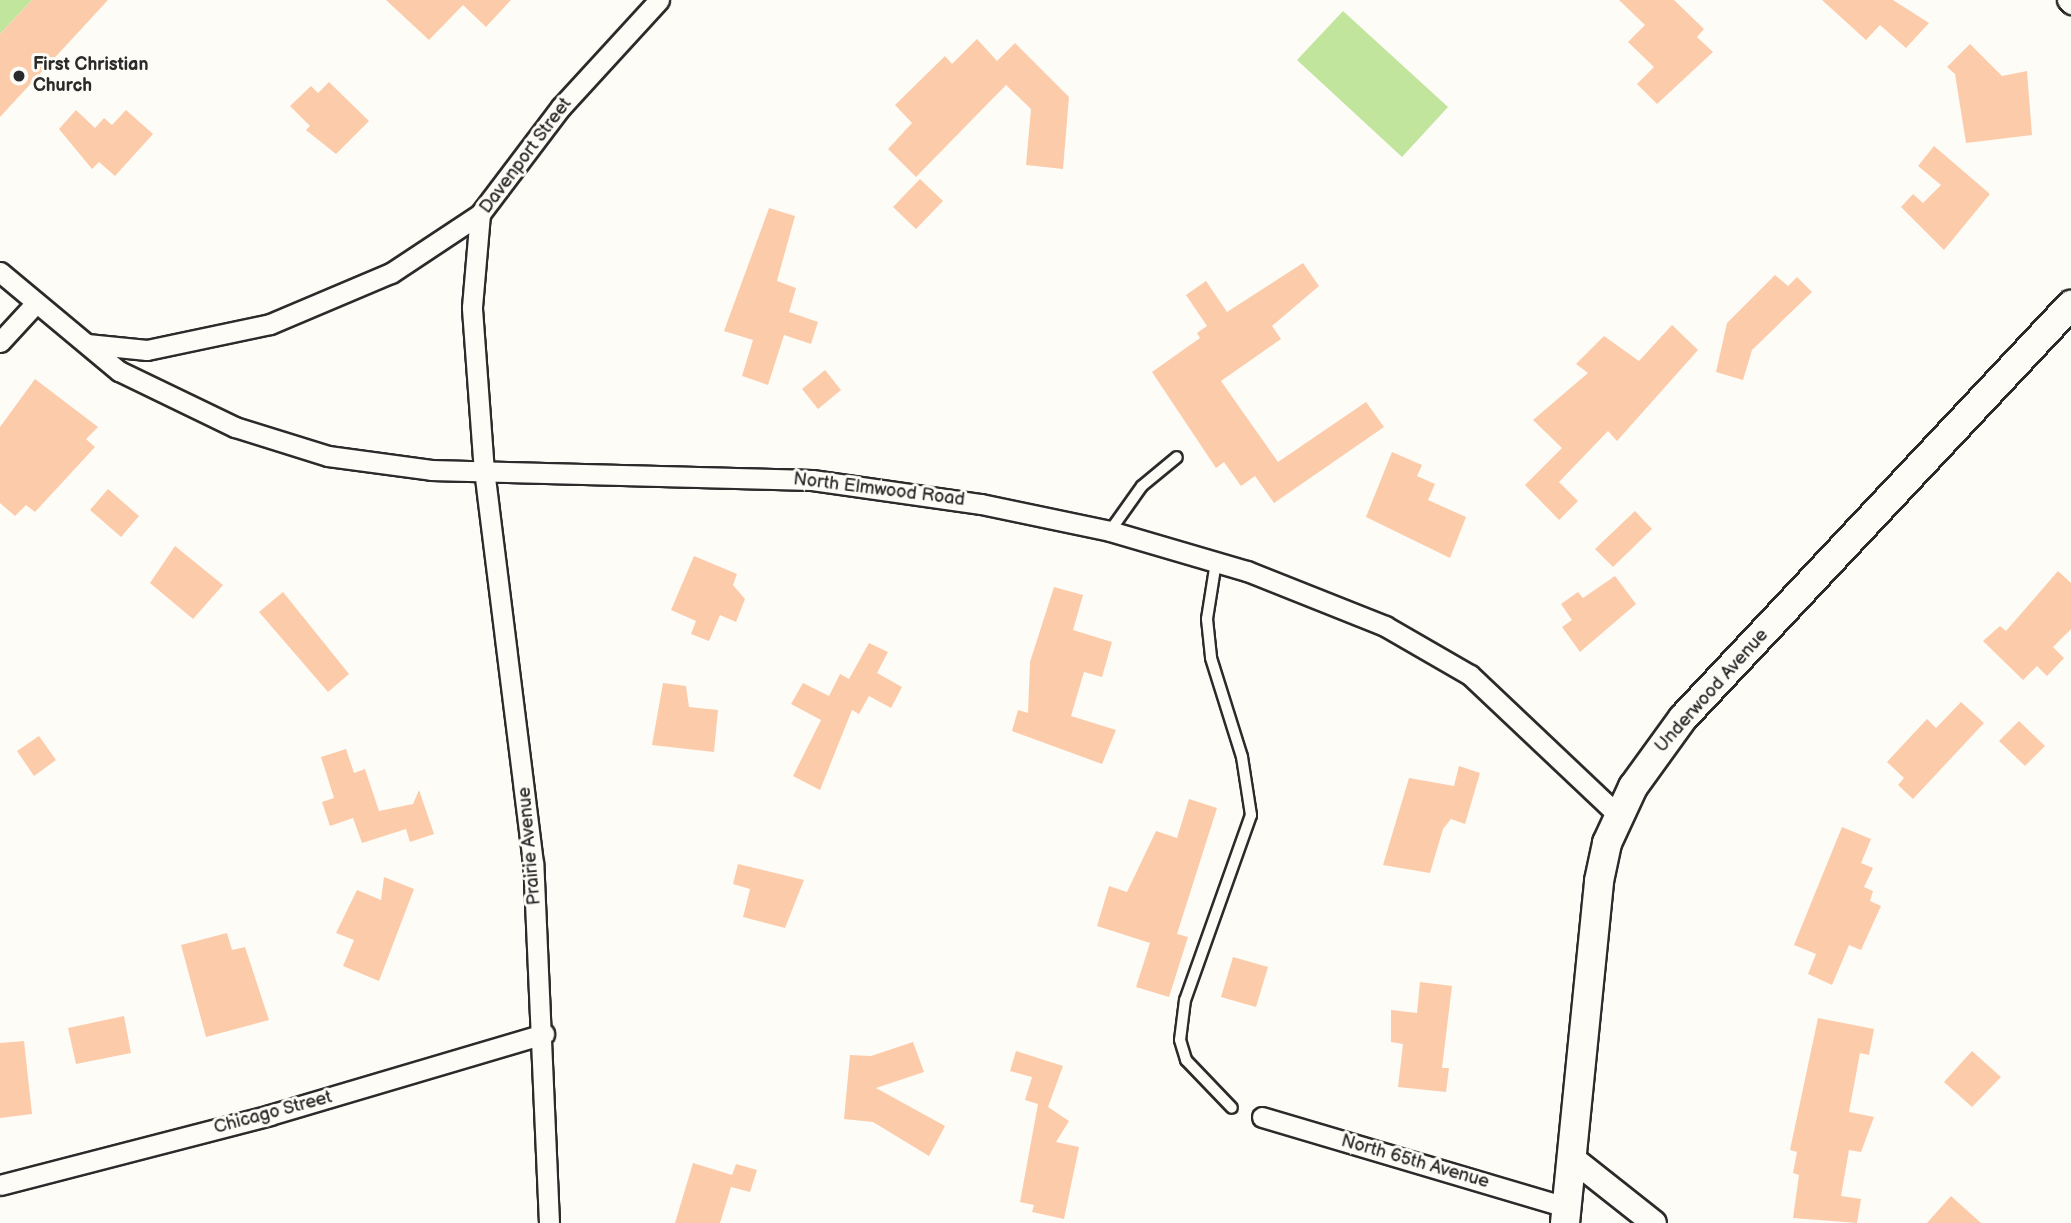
<!DOCTYPE html>
<style>
body{margin:0}
#map{position:relative;width:2071px;height:1223px;overflow:hidden;background:#fdfcf7;font-family:"Balsamiq Sans",sans-serif}
div>[style]{position:absolute}
[style*='--x']{left:calc(var(--x)*1px);top:calc(var(--y)*1px);width:calc(var(--w)*1px);rotate:calc(var(--a)*1deg)}
.green>*{inset:0;background:#c2e59e}
.building>*{inset:0;background:#fcccaa}
.roads{filter:drop-shadow(2px 0 #2b2b2b) drop-shadow(-2px 0 #2b2b2b) drop-shadow(0 2px #2b2b2b) drop-shadow(0 -2px #2b2b2b)}
.service>*{height:10px;margin:-5px;padding:0 5px;transform-origin:5px;border-radius:5px;background:#fdfcf7}
.minor>*{height:19px;margin:-9.5px;padding:0 9.5px;transform-origin:9.5px;border-radius:9.5px;background:#fdfcf7}
.tertiary>*{height:24px;margin:-12px;padding:0 12px;transform-origin:12px;border-radius:12px;background:#fdfcf7}
.secondary>*{height:28px;margin:-14px;padding:0 14px;transform-origin:14px;border-radius:14px;background:#fdfcf7}
.dots>*{width:19px;height:19px;translate:-50% -50%;box-sizing:border-box;border:4px solid #fdfcf7;border-radius:50%}
span{translate:-50% -50%;white-space:nowrap;text-align:center;line-height:1.15;-webkit-text-stroke:6px #fdfcf7;paint-order:stroke}
.poi-label{font-size:18px;color:#2b2b2b;font-weight:700}
.left{translate:0 -50%;text-align:left}
.street-label{font-size:18px;color:#2b2b2b}
</style>
<div id="map">
<div class="green">
<div style="clip-path:polygon(0 0,32px 0,0 34px)"></div>
<div style="clip-path:polygon(1343px 11px,1448px 107px,1402px 157px,1297px 60px)"></div>
</div>
<div class="building">
<div style="clip-path:polygon(32px 0,108px 0,0 117px,0 34px)"></div>
<div style="clip-path:polygon(386px 0,511px 0,486px 27px,463px 5px,429px 40px)"></div>
<div style="clip-path:polygon(1619px 0,1674px 0,1704px 29px,1697px 37px,1713px 52px,1657px 104px,1637px 84px,1654px 67px,1628px 42px,1645px 25px)"></div>
<div style="clip-path:polygon(1822px 0,1893px 0,1929px 23px,1906px 48px,1880px 25px,1866px 40px)"></div>
<div style="clip-path:polygon(977px 39px,997px 61px,1015px 43px,1069px 97px,1063px 169px,1026px 165px,1031px 109px,1006px 85px,916px 177px,888px 149px,912px 123px,895px 105px,945px 56px,952px 64px)"></div>
<div style="clip-path:polygon(1970px 44px,2002px 76px,2027px 71px,2032px 135px,1966px 143px,1955px 74px,1947px 67px)"></div>
<div style="clip-path:polygon(329px 82px,369px 121px,336px 154px,306px 130px,310px 126px,290px 106px,311px 86px,318px 93px)"></div>
<div style="clip-path:polygon(76px 110px,95px 128px,104px 118px,112px 125px,126px 110px,153px 134px,115px 176px,99px 162px,92px 169px,59px 129px)"></div>
<div style="clip-path:polygon(1934px 146px,1990px 194px,1944px 250px,1901px 207px,1913px 194px,1923px 203px,1941px 185px,1918px 166px)"></div>
<div style="clip-path:polygon(920px 179px,943px 201px,916px 229px,893px 207px)"></div>
<div style="clip-path:polygon(769px 208px,795px 216px,777px 281px,796px 288px,789px 312px,818px 322px,811px 344px,784px 335px,768px 385px,742px 376px,753px 340px,724px 331px)"></div>
<div style="clip-path:polygon(1303px 263px,1319px 286px,1272px 326px,1281px 339px,1221px 381px,1278px 462px,1366px 402px,1384px 427px,1274px 503px,1255px 476px,1241px 486px,1224px 462px,1216px 468px,1152px 372px,1200px 338px,1197px 333px,1207px 326px,1186px 295px,1206px 281px,1227px 312px)"></div>
<div style="clip-path:polygon(1775px 275px,1788px 286px,1797px 277px,1812px 292px,1752px 350px,1743px 380px,1716px 372px,1727px 323px)"></div>
<div style="clip-path:polygon(1672px 325px,1698px 350px,1617px 441px,1608px 431px,1559px 482px,1578px 501px,1559px 520px,1525px 485px,1562px 448px,1533px 420px,1588px 373px,1576px 364px,1604px 336px,1639px 361px)"></div>
<div style="clip-path:polygon(825px 370px,841px 390px,818px 409px,802px 389px)"></div>
<div style="clip-path:polygon(35px 379px,98px 427px,86px 439px,95px 447px,35px 512px,26px 505px,15px 516px,0 503px,0 427px)"></div>
<div style="clip-path:polygon(1392px 452px,1422px 465px,1417px 476px,1435px 484px,1428px 500px,1466px 517px,1450px 558px,1366px 517px)"></div>
<div style="clip-path:polygon(108px 489px,139px 516px,121px 537px,90px 510px)"></div>
<div style="clip-path:polygon(1635px 511px,1652px 529px,1613px 567px,1595px 549px)"></div>
<div style="clip-path:polygon(175px 546px,223px 585px,193px 619px,150px 583px)"></div>
<div style="clip-path:polygon(694px 556px,737px 574px,733px 585px,745px 599px,736px 622px,720px 615px,709px 641px,691px 634px,696px 621px,671px 610px)"></div>
<div style="clip-path:polygon(2058px 571px,2071px 583px,2071px 629px,2053px 647px,2064px 658px,2047px 676px,2037px 666px,2023px 680px,1983px 641px,2000px 626px,2006px 631px)"></div>
<div style="clip-path:polygon(1615px 576px,1636px 604px,1580px 652px,1562px 627px,1572px 620px,1561px 604px,1578px 592px,1583px 598px)"></div>
<div style="clip-path:polygon(1054px 587px,1083px 595px,1073px 630px,1112px 642px,1102px 677px,1084px 672px,1071px 716px,1116px 730px,1102px 764px,1012px 731px,1018px 710px,1028px 713px,1030px 662px)"></div>
<div style="clip-path:polygon(283px 592px,349px 674px,328px 692px,259px 612px)"></div>
<div style="clip-path:polygon(869px 643px,888px 652px,877px 673px,902px 687px,891px 708px,869px 696px,859px 714px,852px 710px,820px 790px,793px 776px,821px 720px,791px 704px,803px 683px,829px 696px,840px 674px,849px 679px)"></div>
<div style="clip-path:polygon(663px 683px,686px 686px,689px 707px,718px 710px,714px 752px,652px 745px)"></div>
<div style="clip-path:polygon(1961px 702px,1984px 723px,1913px 799px,1898px 785px,1904px 778px,1887px 762px,1927px 719px,1936px 728px)"></div>
<div style="clip-path:polygon(2019px 721px,2045px 746px,2025px 766px,1999px 741px)"></div>
<div style="clip-path:polygon(39px 736px,56px 760px,34px 776px,17px 751px)"></div>
<div style="clip-path:polygon(346px 749px,354px 773px,365px 769px,379px 811px,413px 804px,419px 790px,434px 834px,410px 842px,406px 829px,362px 843px,353px 818px,330px 826px,322px 802px,334px 798px,321px 757px)"></div>
<div style="clip-path:polygon(1459px 766px,1480px 773px,1465px 824px,1451px 819px,1443px 829px,1430px 873px,1383px 865px,1409px 778px,1454px 786px)"></div>
<div style="clip-path:polygon(1189px 799px,1217px 808px,1177px 934px,1188px 937px,1169px 997px,1136px 987px,1150px 943px,1097px 926px,1109px 886px,1127px 892px,1156px 831px,1177px 838px)"></div>
<div style="clip-path:polygon(1842px 827px,1871px 839px,1861px 863px,1873px 868px,1864px 887px,1873px 891px,1870px 901px,1881px 906px,1861px 950px,1849px 945px,1832px 985px,1808px 974px,1816px 954px,1794px 945px)"></div>
<div style="clip-path:polygon(738px 864px,804px 880px,785px 928px,743px 917px,750px 889px,733px 884px)"></div>
<div style="clip-path:polygon(384px 877px,414px 889px,379px 981px,343px 966px,354px 940px,336px 933px,357px 890px,381px 900px)"></div>
<div style="clip-path:polygon(227px 933px,232px 950px,245px 947px,269px 1020px,206px 1037px,181px 945px)"></div>
<div style="clip-path:polygon(1233px 957px,1268px 967px,1256px 1007px,1221px 997px)"></div>
<div style="clip-path:polygon(1420px 982px,1452px 986px,1442px 1068px,1449px 1068px,1446px 1092px,1398px 1087px,1403px 1044px,1391px 1042px,1391px 1010px,1417px 1013px)"></div>
<div style="clip-path:polygon(124px 1016px,131px 1053px,76px 1064px,68px 1028px)"></div>
<div style="clip-path:polygon(1818px 1018px,1874px 1029px,1869px 1055px,1860px 1053px,1849px 1112px,1874px 1117px,1861px 1152px,1849px 1150px,1841px 1196px,1861px 1199px,1857px 1223px,1793px 1218px,1799px 1175px,1793px 1173px,1797px 1152px,1790px 1150px)"></div>
<div style="clip-path:polygon(24px 1041px,32px 1114px,0 1118px,0 1043px)"></div>
<div style="clip-path:polygon(913px 1042px,924px 1072px,876px 1088px,945px 1126px,929px 1156px,873px 1122px,844px 1119px,850px 1055px,871px 1056px)"></div>
<div style="clip-path:polygon(1016px 1051px,1063px 1066px,1048px 1107px,1069px 1121px,1056px 1142px,1079px 1147px,1064px 1219px,1032px 1212px,1034px 1205px,1020px 1202px,1038px 1104px,1025px 1100px,1032px 1077px,1010px 1071px)"></div>
<div style="clip-path:polygon(1972px 1051px,2001px 1077px,1972px 1107px,1944px 1082px)"></div>
<div style="clip-path:polygon(693px 1163px,732px 1175px,736px 1164px,757px 1170px,750px 1192px,731px 1187px,720px 1223px,675px 1223px)"></div>
<div style="clip-path:polygon(1951px 1196px,1981px 1223px,1927px 1223px)"></div>
</div>
<div class="roads">
<div class="service">
<div style="--x:1110;--y:531;--w:55;--a:-54.6"></div>
<div style="--x:1142;--y:486;--w:45;--a:-39.6"></div>
<div style="--x:1216;--y:562;--w:58;--a:99"></div>
<div style="--x:1207;--y:619;--w:39;--a:84"></div>
<div style="--x:1211;--y:658;--w:104;--a:72.6"></div>
<div style="--x:1242;--y:757;--w:59;--a:81.2"></div>
<div style="--x:1251;--y:815;--w:196;--a:109.6"></div>
<div style="--x:1185;--y:1000;--w:40;--a:97.1"></div>
<div style="--x:1180;--y:1040;--w:21;--a:73"></div>
<div style="--x:1186;--y:1060;--w:66;--a:46.2"></div>
</div>
<div class="minor">
<div style="--x:2067;--y:0;--w:6;--a:45"></div>
<div style="--x:0;--y:272;--w:155;--a:39.8"></div>
<div style="--x:119;--y:371;--w:129;--a:25.8"></div>
<div style="--x:235;--y:427;--w:97;--a:17.3"></div>
<div style="--x:328;--y:456;--w:104;--a:7.7"></div>
<div style="--x:431;--y:470;--w:381;--a:1.5"></div>
<div style="--x:812;--y:480;--w:171;--a:8.1"></div>
<div style="--x:981;--y:504;--w:132;--a:11.8"></div>
<div style="--x:1110;--y:531;--w:143;--a:16.3"></div>
<div style="--x:1247;--y:571;--w:149;--a:21.7"></div>
<div style="--x:1385;--y:626;--w:98;--a:30"></div>
<div style="--x:1470;--y:675;--w:205;--a:43.4"></div>
<div style="--x:0;--y:342;--w:52;--a:-47.4"></div>
<div style="--x:87;--y:344;--w:60;--a:5.7"></div>
<div style="--x:147;--y:350;--w:126;--a:-11.9"></div>
<div style="--x:270;--y:324;--w:131;--a:-22.9"></div>
<div style="--x:391;--y:273;--w:107;--a:-33.5"></div>
<div style="--x:1262;--y:1117;--w:320;--a:16.5"></div>
<div style="--x:0;--y:1185;--w:279;--a:-14.5"></div>
<div style="--x:270;--y:1115;--w:286;--a:-16.5"></div>
<div style="--x:549;--y:1223;--w:360;--a:-92.5"></div>
<div style="--x:533;--y:863;--w:394;--a:-97.1"></div>
<div style="--x:484;--y:472;--w:165;--a:-94.2"></div>
<div style="--x:472;--y:307;--w:93;--a:-85.1"></div>
<div style="--x:480;--y:214;--w:134;--a:-52.9"></div>
<div style="--x:561;--y:107;--w:145;--a:-47.5"></div>
</div>
<div class="tertiary">
<div style="--x:1573;--y:1159;--w:103;--a:38.3"></div>
</div>
<div class="secondary">
<div style="--x:1565;--y:1223;--w:344;--a:-84.3"></div>
<div style="--x:1599;--y:881;--w:39;--a:-78"></div>
<div style="--x:1607;--y:843;--w:62;--a:-65.1"></div>
<div style="--x:1633;--y:787;--w:85;--a:-54.1"></div>
<div style="--x:1683;--y:718;--w:567;--a:-46.79"></div>
</div>
</div>
<div class="dots">
<div style="left:19px;top:76px;background:#2b2b2b"></div>
</div>
<div class="poi-label">
<span class="left" style="left:33px;top:76px">First Christian<br>Church</span>
</div>
<div class="street-label">
<span style="left:526px;top:156px;rotate:-53deg">Davenport Street</span>
<span style="left:879px;top:490px;rotate:7deg">North Elmwood Road</span>
<span style="left:1712px;top:691px;rotate:-48deg">Underwood Avenue</span>
<span style="left:530px;top:846px;rotate:-95deg">Prairie Avenue</span>
<span style="left:273px;top:1113px;rotate:-15deg">Chicago Street</span>
<span style="left:1415px;top:1162px;rotate:16deg">North 65th Avenue</span>
</div>
</div>
